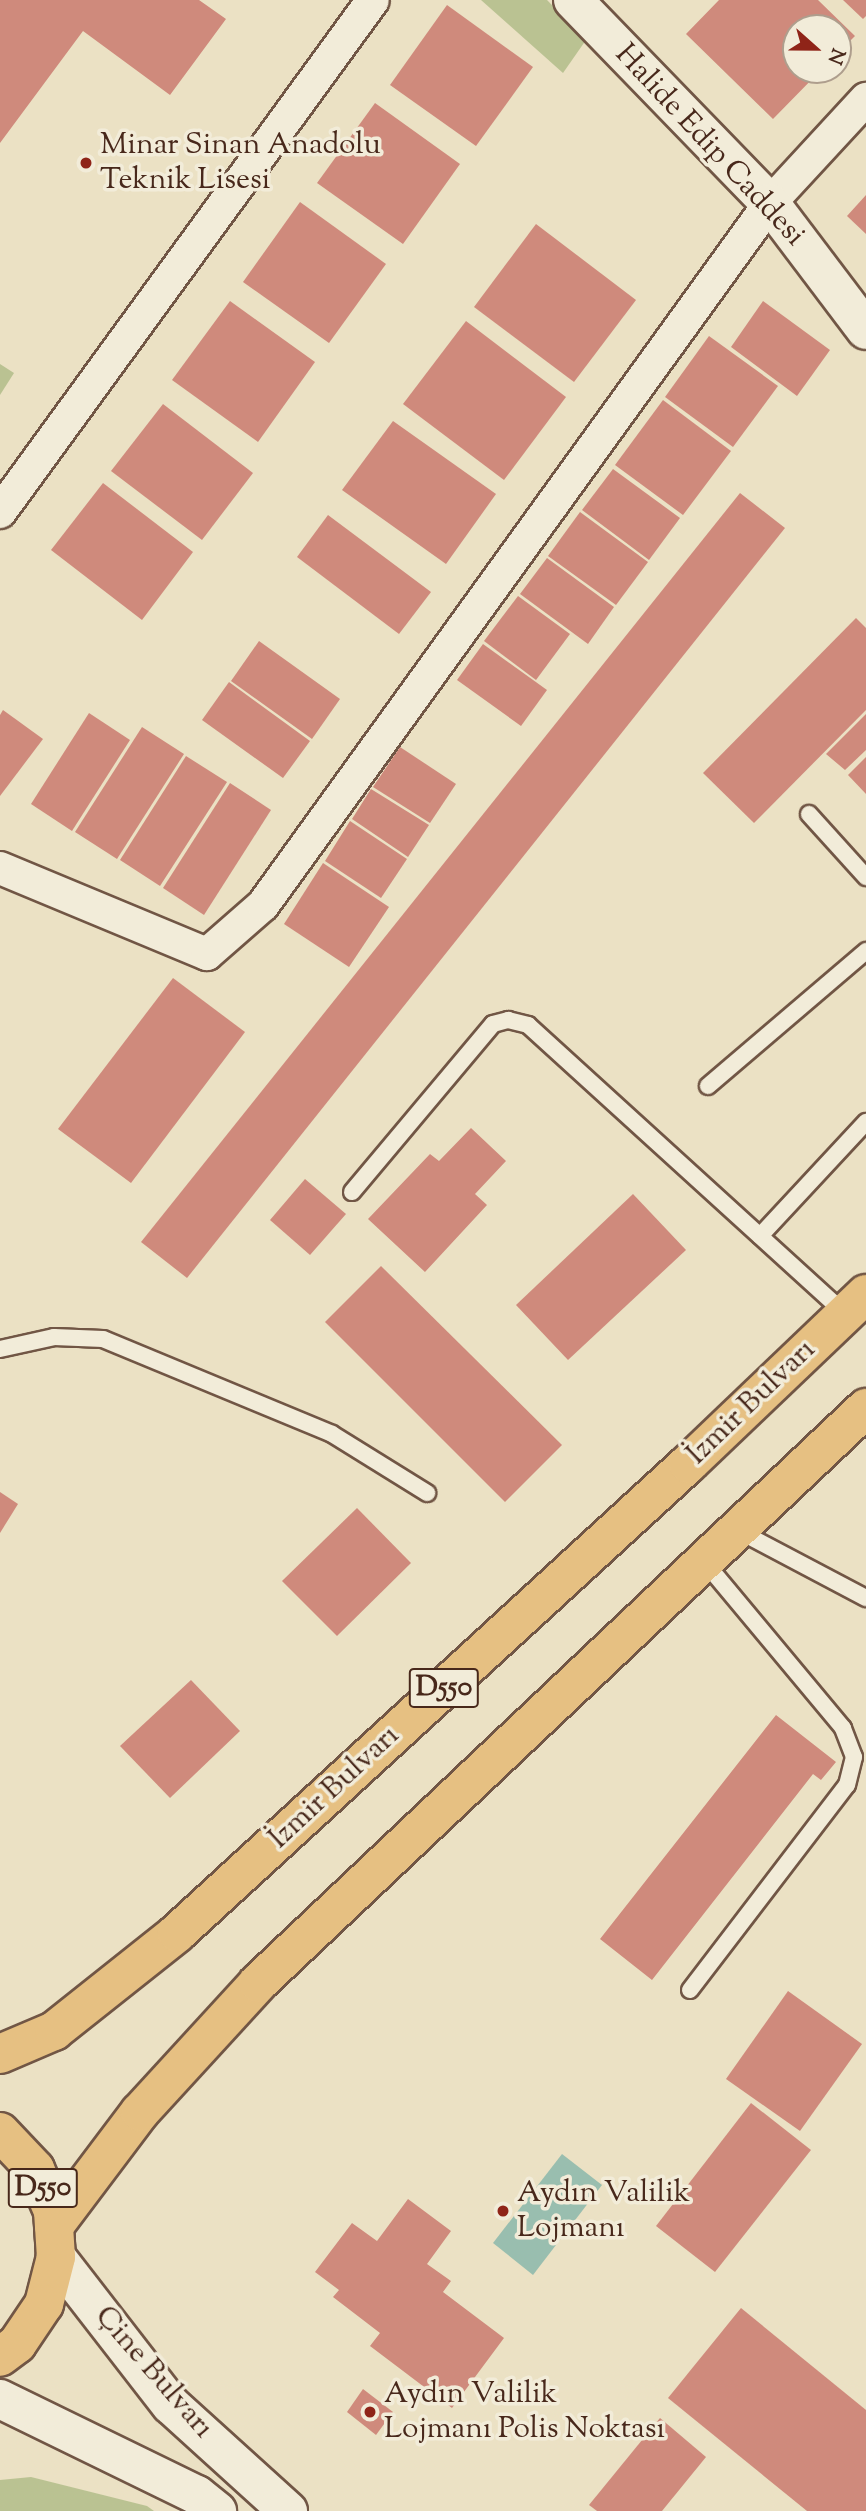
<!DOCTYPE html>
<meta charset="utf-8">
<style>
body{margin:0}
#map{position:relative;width:866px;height:2511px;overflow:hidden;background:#ebe1c4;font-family:"Sorts Mill Goudy",serif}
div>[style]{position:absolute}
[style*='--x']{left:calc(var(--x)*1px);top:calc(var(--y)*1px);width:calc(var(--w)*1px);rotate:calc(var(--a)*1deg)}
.green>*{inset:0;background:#bac292}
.water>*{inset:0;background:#99beaf}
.building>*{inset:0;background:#cf8a7c}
.roads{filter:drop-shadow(2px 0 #715645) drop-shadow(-2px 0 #715645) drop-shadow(0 2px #715645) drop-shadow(0 -2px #715645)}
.lane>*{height:16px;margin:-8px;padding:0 8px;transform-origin:8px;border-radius:8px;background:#f2ecd9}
.street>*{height:32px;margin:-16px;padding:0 16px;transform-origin:16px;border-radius:16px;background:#f2ecd9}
.secondary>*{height:38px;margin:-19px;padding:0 19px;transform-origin:19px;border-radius:19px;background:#f2ecd9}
.highway>*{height:38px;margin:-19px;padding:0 19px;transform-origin:19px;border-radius:19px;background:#e6c082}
.dots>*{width:19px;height:19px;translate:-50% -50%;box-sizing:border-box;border:4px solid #f2ecd9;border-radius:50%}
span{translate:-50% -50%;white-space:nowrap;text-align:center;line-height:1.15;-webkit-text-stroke:7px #f2ecd9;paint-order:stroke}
.shield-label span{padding:2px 5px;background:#f2ecd9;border:2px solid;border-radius:5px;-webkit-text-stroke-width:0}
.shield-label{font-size:28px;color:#48281b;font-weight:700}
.poi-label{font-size:30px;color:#48281b}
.left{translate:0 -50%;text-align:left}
.street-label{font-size:30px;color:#48281b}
.north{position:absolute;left:782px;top:14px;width:70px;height:70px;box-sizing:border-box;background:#f2ecd9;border:2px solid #ae9e8d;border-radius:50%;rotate:111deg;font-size:19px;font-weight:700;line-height:28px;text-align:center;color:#48281b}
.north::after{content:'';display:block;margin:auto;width:24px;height:32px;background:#8f2418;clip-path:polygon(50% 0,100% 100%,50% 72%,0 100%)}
</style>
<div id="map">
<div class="green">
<div style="clip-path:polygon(481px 0,547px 0,586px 40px,563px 73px)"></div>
<div style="clip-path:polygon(0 364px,14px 373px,0 395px)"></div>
<div style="clip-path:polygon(31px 2477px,147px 2506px,154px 2511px,0 2511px,0 2480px)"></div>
</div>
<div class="water">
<div style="clip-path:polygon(562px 2154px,602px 2185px,533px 2275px,493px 2243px)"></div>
</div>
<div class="building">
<div style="clip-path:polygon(0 0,199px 0,226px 19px,170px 95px,83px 31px,0 143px)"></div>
<div style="clip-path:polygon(719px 0,818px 0,855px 36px,838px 53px,838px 28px,796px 28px,796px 70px,821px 70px,773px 119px,686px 34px)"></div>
<div style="clip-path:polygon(843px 0,866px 0,866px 16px,863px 19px)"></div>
<div style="clip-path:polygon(447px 5px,533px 67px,476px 146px,390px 85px)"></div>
<div style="clip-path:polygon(375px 103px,460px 164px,403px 244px,317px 183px)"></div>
<div style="clip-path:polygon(866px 195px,866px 234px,847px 216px)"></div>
<div style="clip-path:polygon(300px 202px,386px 264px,329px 343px,243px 282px)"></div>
<div style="clip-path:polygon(536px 224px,636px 300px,574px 382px,474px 307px)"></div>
<div style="clip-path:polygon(230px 301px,315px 362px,258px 442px,172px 380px)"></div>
<div style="clip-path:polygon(763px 301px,830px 350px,797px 396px,731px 347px)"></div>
<div style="clip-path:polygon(466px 321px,566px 397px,504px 480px,403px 404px)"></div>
<div style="clip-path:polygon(709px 336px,778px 386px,733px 447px,665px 397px)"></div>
<div style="clip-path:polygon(663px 400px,731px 451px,683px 515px,615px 465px)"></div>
<div style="clip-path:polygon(163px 404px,253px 473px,202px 540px,111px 471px)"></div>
<div style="clip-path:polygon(393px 421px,496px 494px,446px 564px,342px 490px)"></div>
<div style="clip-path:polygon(613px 469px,680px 518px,649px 560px,582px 510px)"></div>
<div style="clip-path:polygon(103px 483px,193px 552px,142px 620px,51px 550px)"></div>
<div style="clip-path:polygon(740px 493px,785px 528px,187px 1278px,141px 1242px)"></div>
<div style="clip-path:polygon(580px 512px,648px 562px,616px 605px,548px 556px)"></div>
<div style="clip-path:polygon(328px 515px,431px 592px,399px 634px,297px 557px)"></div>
<div style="clip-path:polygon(547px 558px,614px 607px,588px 644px,520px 594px)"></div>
<div style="clip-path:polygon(518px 596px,570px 634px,536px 680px,484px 641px)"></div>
<div style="clip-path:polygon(856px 618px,866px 628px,866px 710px,754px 823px,703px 773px)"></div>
<div style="clip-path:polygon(259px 641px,340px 699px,312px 739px,231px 681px)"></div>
<div style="clip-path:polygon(483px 644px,547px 690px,521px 726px,457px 680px)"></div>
<div style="clip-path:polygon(229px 682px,310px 741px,283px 778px,202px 720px)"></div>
<div style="clip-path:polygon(3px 710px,43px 739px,0 796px,0 715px)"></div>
<div style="clip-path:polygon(89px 713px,130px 740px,72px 831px,31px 804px)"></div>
<div style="clip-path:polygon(866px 714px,866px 750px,845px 770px,826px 754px)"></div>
<div style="clip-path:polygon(142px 727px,184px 754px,117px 859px,75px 832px)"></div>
<div style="clip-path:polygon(400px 747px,456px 784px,430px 823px,373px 787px)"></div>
<div style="clip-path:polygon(186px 756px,227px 782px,160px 886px,120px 860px)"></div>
<div style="clip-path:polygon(866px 757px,866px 794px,848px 775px)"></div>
<div style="clip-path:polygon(230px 783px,271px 810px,204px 915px,163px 888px)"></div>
<div style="clip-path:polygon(371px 789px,429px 825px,408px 857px,352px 819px)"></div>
<div style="clip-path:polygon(350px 821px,407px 859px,381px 898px,325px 861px)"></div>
<div style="clip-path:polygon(323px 863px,389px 907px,349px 967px,284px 924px)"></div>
<div style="clip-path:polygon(173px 978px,245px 1032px,131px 1183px,58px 1129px)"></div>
<div style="clip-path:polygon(471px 1128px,506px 1161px,475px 1194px,487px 1205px,425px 1272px,368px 1219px,430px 1154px,439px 1161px)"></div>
<div style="clip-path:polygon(305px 1179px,346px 1214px,310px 1255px,270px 1220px)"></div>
<div style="clip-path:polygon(633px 1194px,686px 1250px,568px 1360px,516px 1305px)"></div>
<div style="clip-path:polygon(381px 1266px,562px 1445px,505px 1502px,325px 1322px)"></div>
<div style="clip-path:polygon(0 1492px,18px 1504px,0 1533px)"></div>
<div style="clip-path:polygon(357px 1508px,411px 1563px,337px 1636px,282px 1581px)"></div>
<div style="clip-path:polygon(191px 1680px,240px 1731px,170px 1798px,120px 1746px)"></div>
<div style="clip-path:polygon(776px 1715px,836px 1762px,821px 1780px,813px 1774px,652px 1980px,600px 1939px)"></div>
<div style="clip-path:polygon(788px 1991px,862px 2044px,800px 2131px,726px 2079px)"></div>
<div style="clip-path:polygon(751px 2103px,811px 2150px,715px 2272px,656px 2226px)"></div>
<div style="clip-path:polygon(408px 2199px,451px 2231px,427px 2264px,451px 2281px,443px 2292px,504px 2338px,452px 2408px,370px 2346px,380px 2333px,333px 2297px,339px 2290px,315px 2272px,352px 2223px,377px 2241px)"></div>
<div style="clip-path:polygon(741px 2308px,866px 2410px,866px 2511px,807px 2511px,668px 2398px)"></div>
<div style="clip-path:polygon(363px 2389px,393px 2412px,376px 2435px,347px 2412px)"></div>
<div style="clip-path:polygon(660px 2418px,706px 2457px,662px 2511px,597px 2511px,589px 2505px)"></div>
</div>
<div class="roads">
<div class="lane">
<div style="--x:809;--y:814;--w:85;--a:47.9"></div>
<div style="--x:708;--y:1086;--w:208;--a:-40.5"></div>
<div style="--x:352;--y:1192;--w:219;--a:-50"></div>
<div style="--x:493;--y:1024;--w:16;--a:-15"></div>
<div style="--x:508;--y:1020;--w:21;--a:14"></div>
<div style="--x:528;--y:1025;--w:430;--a:42.3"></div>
<div style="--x:760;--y:1236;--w:156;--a:-47.1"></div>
<div style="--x:0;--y:1349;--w:55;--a:-12.5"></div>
<div style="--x:54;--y:1337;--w:49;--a:2.3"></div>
<div style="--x:103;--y:1339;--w:248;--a:22.5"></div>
<div style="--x:332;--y:1434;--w:112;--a:31.8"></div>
<div style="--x:737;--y:1530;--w:146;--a:27.8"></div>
<div style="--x:690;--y:1990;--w:258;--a:-52.6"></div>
<div style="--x:847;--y:1785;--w:29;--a:-76"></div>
<div style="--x:854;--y:1757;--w:31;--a:-111"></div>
<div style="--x:843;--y:1728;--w:217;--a:-129.8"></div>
</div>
<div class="street">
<div style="--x:0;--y:512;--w:633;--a:-53.93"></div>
<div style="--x:0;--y:868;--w:224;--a:22.6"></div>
<div style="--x:207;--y:954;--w:74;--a:-41.2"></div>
<div style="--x:263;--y:905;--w:866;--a:-54.16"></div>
<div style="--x:770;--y:203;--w:142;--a:-47.3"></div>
</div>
<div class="secondary">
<div style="--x:573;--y:0;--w:283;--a:45.9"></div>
<div style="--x:770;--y:203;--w:159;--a:52.9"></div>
<div style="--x:56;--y:2257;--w:187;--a:52.2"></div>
<div style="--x:171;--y:2405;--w:158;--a:42.2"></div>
<div style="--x:0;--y:2399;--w:219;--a:26"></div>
<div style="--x:197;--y:2495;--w:26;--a:39"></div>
</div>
<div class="highway">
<div style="--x:0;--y:2054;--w:59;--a:-23.1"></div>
<div style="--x:54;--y:2031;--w:157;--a:-38.5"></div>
<div style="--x:177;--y:1933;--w:694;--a:-42.55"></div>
<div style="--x:688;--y:1464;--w:246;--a:-43.7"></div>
<div style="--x:0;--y:2132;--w:51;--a:46.6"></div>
<div style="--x:35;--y:2169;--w:46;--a:66.8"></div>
<div style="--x:53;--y:2211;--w:46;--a:86.3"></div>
<div style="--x:56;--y:2257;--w:49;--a:104.3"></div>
<div style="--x:44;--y:2304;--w:48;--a:124"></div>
<div style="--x:17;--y:2344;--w:21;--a:143"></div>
<div style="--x:54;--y:2226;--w:143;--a:-53"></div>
<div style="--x:140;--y:2112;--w:175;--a:-47.5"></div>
<div style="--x:258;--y:1983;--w:837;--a:-43.4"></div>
</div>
</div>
<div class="dots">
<div style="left:86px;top:163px;background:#8f2418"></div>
<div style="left:503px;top:2211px;background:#8f2418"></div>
<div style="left:370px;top:2412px;background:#8f2418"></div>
</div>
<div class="shield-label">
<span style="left:444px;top:1688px">D550</span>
<span style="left:43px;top:2188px">D550</span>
</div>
<div class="poi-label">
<span class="left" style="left:100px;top:163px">Minar Sinan Anadolu<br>Teknik Lisesi</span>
<span class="left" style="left:517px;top:2211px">Aydın Valilik<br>Lojmanı</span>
<span class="left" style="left:384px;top:2412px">Aydın Valilik<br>Lojmanı Polis Noktası</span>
</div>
<div class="street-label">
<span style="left:709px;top:146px;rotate:47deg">Halide Edip Caddesi</span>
<span style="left:752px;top:1403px;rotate:-44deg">İzmir Bulvarı</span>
<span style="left:335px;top:1788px;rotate:-43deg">İzmir Bulvarı</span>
<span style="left:153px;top:2373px;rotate:49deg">Çine Bulvarı</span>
</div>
<div class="north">N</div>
</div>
